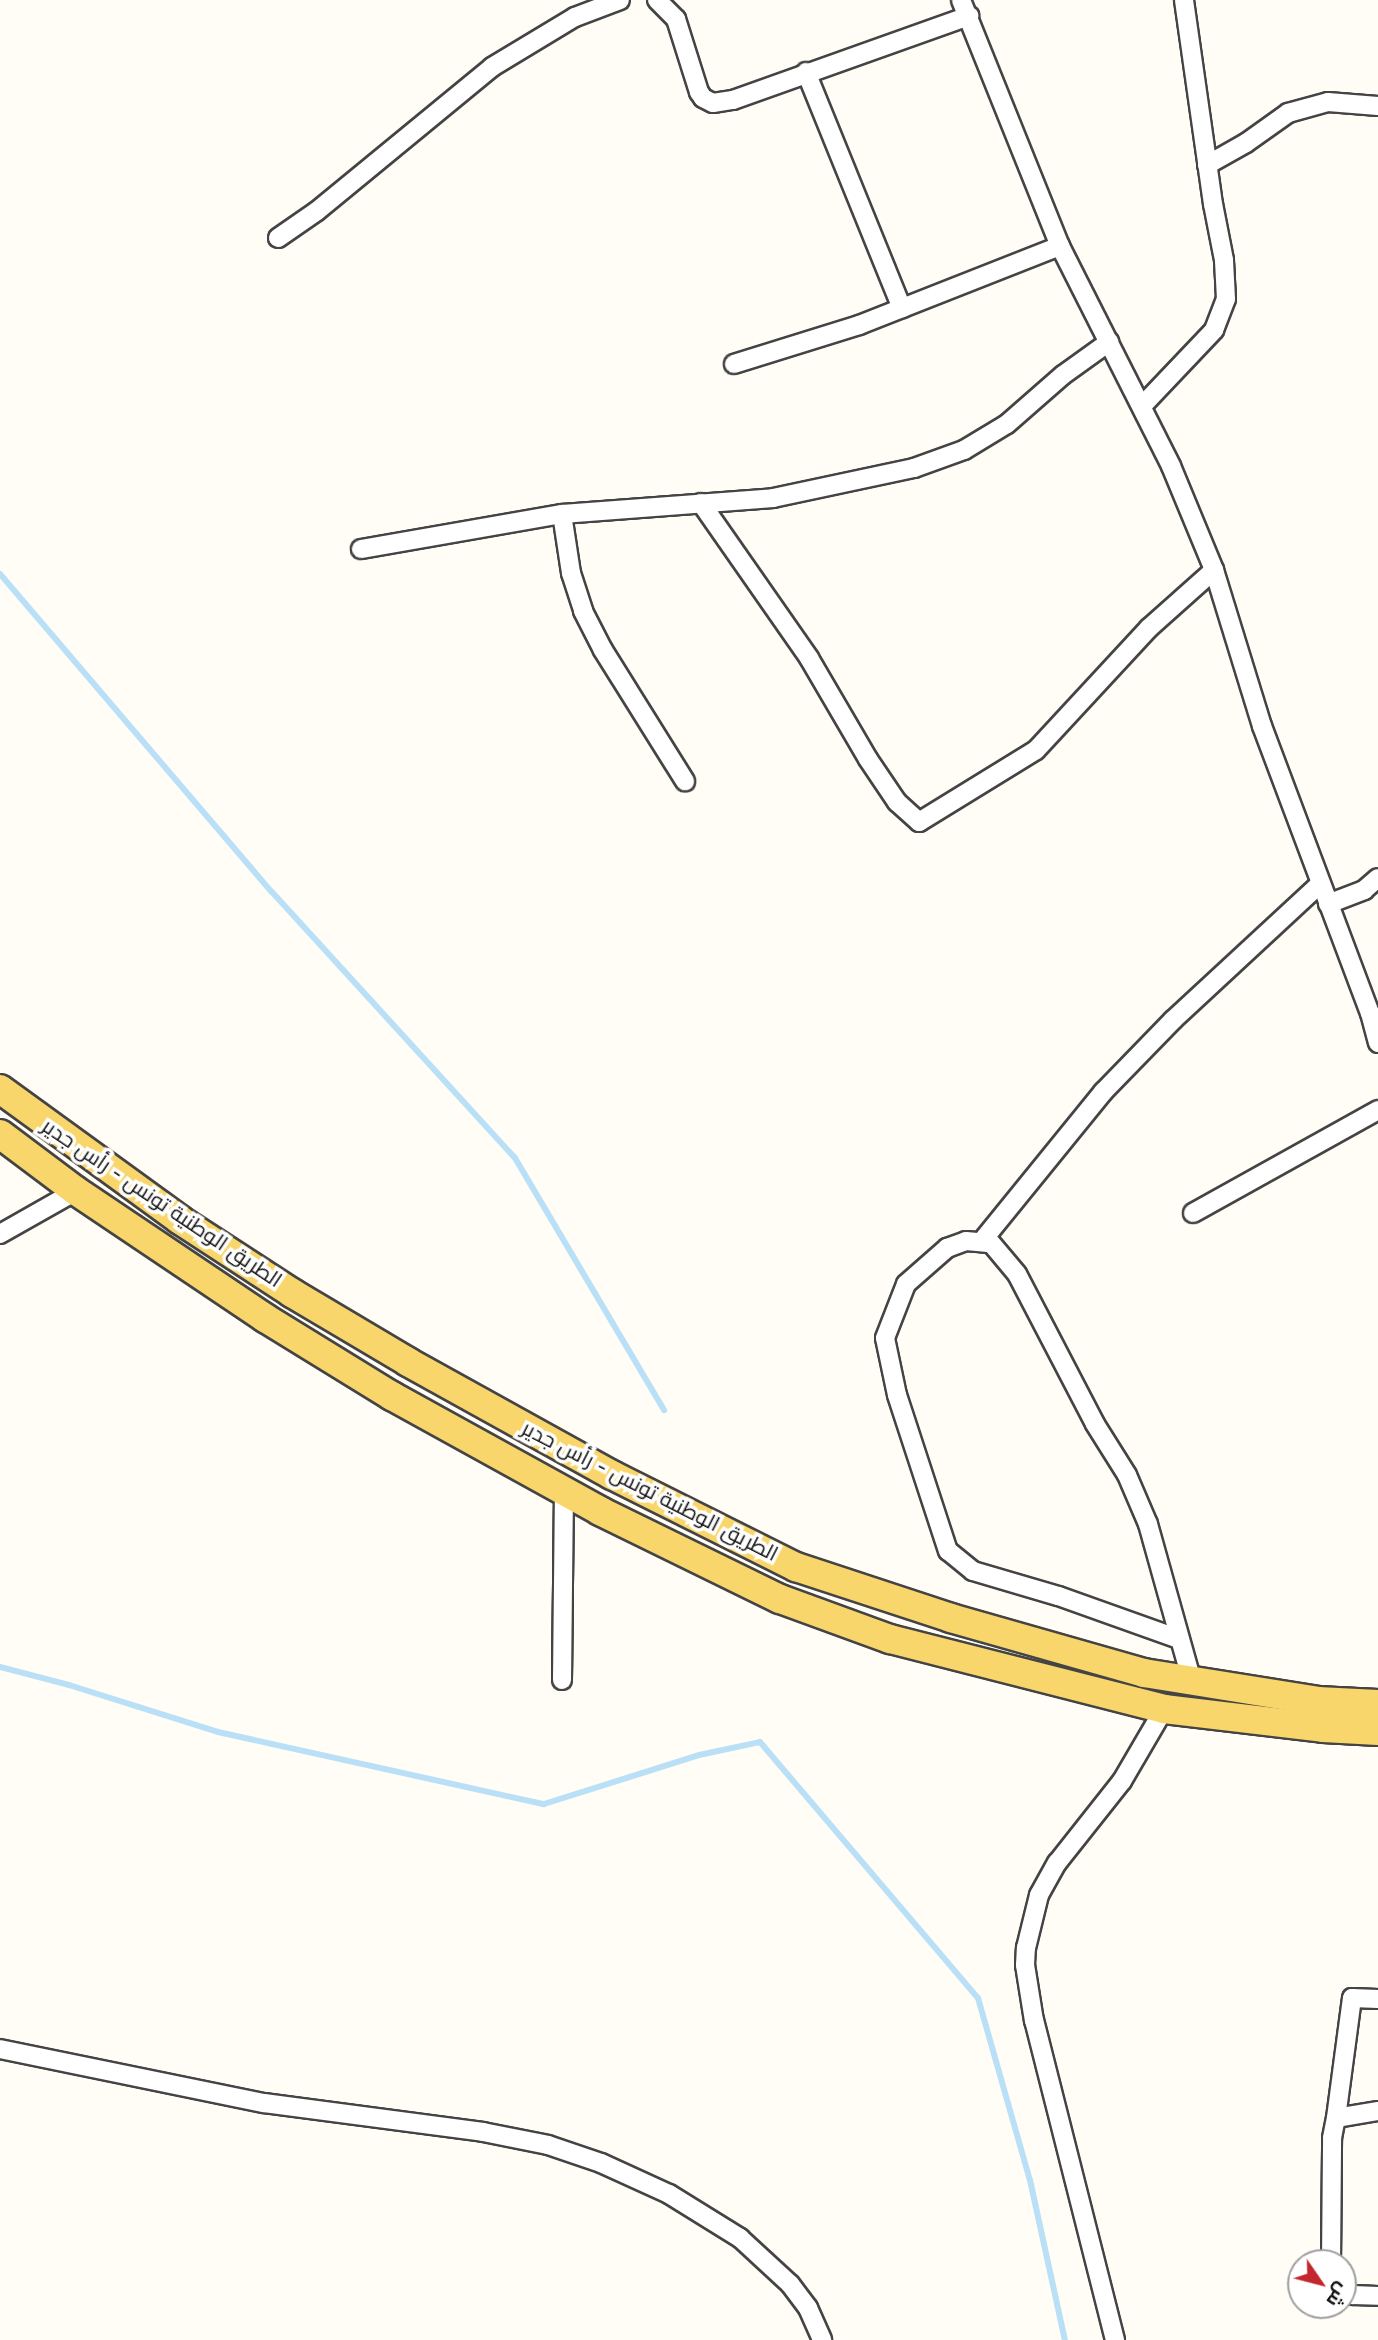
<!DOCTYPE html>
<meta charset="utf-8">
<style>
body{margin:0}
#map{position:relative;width:1378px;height:2340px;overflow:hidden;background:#fffdf5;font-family:"Libre Baskerville",Cairo,serif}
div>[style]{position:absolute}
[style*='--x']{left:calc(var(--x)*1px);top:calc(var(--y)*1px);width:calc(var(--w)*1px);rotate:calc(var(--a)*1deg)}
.stream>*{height:6px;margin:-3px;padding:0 3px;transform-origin:3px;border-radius:3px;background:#b9e0f7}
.roads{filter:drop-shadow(2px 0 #444) drop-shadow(-2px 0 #444) drop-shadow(0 2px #444) drop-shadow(0 -2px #444)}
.street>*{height:18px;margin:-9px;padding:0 9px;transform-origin:9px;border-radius:9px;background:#fff}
.primary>*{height:28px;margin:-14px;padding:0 14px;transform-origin:14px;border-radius:14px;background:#f9d66b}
span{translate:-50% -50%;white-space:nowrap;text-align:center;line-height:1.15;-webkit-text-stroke:7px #fff;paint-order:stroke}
.street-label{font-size:21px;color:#111}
.north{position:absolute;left:1287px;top:2249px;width:70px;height:70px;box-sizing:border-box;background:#fff;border:2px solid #a0a0a0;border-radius:50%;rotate:125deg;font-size:19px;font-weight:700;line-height:28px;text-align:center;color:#111}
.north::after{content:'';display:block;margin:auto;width:24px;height:32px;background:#c4262e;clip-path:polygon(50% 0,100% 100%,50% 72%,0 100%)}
</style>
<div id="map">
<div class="stream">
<div style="--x:0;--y:574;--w:418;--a:49.5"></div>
<div style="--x:272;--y:892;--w:360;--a:47.6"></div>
<div style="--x:515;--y:1158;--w:293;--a:59.4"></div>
<div style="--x:0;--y:1667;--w:71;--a:14.6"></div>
<div style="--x:69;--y:1685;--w:156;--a:17.5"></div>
<div style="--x:218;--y:1732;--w:334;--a:12.5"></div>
<div style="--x:544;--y:1804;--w:163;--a:-17.5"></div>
<div style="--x:699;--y:1755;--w:62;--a:-12"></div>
<div style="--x:760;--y:1742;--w:336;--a:49.6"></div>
<div style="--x:978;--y:1998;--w:189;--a:74.1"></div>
<div style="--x:1030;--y:2180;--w:164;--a:77.7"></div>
</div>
<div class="roads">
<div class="street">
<div style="--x:657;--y:0;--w:27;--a:45"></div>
<div style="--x:676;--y:19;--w:77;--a:72.5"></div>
<div style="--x:699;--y:92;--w:7;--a:56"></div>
<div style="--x:703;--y:98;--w:11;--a:27"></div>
<div style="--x:713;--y:103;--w:20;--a:-9"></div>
<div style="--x:733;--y:100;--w:251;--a:-19.6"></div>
<div style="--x:961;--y:0;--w:265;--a:68.1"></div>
<div style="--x:1060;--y:246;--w:246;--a:63.2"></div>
<div style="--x:1171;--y:466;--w:113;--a:67.5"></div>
<div style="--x:1214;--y:570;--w:163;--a:72.9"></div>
<div style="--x:1262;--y:726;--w:307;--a:69.4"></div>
<div style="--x:1370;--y:1013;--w:31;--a:75"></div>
<div style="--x:806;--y:72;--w:255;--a:67.9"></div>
<div style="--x:1207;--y:165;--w:45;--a:-29.4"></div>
<div style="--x:1246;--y:143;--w:52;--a:-35.5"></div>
<div style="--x:1288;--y:113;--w:41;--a:-15.4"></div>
<div style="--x:1328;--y:102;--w:50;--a:4.6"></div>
<div style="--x:278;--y:238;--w:47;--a:-34.7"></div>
<div style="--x:317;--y:211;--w:227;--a:-39.4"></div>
<div style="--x:492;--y:67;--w:97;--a:-31.1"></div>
<div style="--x:575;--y:17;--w:48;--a:-20.7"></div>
<div style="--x:734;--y:364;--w:131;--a:-17.3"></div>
<div style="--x:859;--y:325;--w:216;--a:-21.5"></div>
<div style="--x:1142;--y:406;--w:105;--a:-46.5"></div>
<div style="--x:1214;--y:330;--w:33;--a:-69"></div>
<div style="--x:1226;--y:299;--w:39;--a:-93"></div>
<div style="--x:1224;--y:260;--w:57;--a:-101.1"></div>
<div style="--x:1213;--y:204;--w:206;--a:-98.1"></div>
<div style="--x:701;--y:503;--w:189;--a:55.1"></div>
<div style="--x:809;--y:658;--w:117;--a:59.7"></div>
<div style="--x:868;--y:759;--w:52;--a:56"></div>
<div style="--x:897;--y:802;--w:30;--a:42"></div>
<div style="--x:919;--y:822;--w:137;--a:-31.6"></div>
<div style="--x:1036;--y:750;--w:166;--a:-47.2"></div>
<div style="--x:1149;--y:628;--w:87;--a:-41.7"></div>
<div style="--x:562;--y:514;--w:60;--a:81.3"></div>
<div style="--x:571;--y:573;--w:40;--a:72"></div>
<div style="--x:583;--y:611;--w:44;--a:62.9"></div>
<div style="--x:603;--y:650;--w:155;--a:58"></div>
<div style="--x:361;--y:549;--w:204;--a:-9.9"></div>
<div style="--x:562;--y:514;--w:212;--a:-4.3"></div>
<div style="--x:773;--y:498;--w:144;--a:-12"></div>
<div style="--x:914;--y:468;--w:53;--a:-19.8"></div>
<div style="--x:964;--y:450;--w:50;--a:-31.2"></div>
<div style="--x:1007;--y:424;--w:74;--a:-41.2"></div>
<div style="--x:1063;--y:375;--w:57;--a:-35.7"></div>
<div style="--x:1328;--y:904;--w:39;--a:-21"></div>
<div style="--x:1364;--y:890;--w:18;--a:-41"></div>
<div style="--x:1193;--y:1213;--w:212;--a:-29.1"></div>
<div style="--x:0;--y:1234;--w:87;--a:-29.5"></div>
<div style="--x:982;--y:1241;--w:192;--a:-50.9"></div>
<div style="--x:1103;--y:1092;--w:100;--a:-45.8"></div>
<div style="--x:1173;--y:1020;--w:200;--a:-42.8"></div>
<div style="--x:1179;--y:1639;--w:128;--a:-160.4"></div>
<div style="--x:1058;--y:1596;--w:89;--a:-163.6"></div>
<div style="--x:973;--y:1571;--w:32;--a:-141"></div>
<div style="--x:948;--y:1551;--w:164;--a:-108.1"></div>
<div style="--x:897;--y:1395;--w:58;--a:-101.9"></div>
<div style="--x:885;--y:1338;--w:58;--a:-68.7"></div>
<div style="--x:906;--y:1284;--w:55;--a:-41.3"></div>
<div style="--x:947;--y:1248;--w:20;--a:-20"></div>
<div style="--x:966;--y:1241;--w:25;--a:5"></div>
<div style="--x:991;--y:1243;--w:40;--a:50"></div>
<div style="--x:1017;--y:1274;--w:169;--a:62.5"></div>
<div style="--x:1095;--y:1424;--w:60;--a:57.9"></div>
<div style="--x:1127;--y:1475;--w:53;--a:66.8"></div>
<div style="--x:1148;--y:1524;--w:164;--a:74.4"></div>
<div style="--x:562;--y:1680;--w:188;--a:-89.4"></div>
<div style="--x:1378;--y:1999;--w:26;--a:-178"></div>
<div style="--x:1352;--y:1998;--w:121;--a:97.6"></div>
<div style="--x:1336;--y:2118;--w:43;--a:-9.5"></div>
<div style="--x:0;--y:2049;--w:269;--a:11.6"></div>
<div style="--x:264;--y:2103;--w:221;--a:7.5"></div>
<div style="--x:483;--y:2132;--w:66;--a:11.3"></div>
<div style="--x:548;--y:2145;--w:56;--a:18.8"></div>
<div style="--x:601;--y:2163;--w:75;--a:24.5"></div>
<div style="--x:669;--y:2194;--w:84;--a:31.8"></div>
<div style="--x:740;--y:2238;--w:68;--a:42.6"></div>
<div style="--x:790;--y:2284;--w:30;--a:53"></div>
<div style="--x:808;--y:2308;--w:35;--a:66"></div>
<div style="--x:1331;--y:2263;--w:125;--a:-89.5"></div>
<div style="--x:1332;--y:2138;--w:20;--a:-79"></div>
<div style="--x:1343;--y:2291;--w:11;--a:22"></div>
<div style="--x:1353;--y:2295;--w:25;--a:2"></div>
<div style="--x:1115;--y:2340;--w:329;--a:-104.2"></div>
<div style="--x:1034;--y:2021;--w:57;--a:-99.1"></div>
<div style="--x:1025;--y:1965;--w:17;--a:-87"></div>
<div style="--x:1026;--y:1948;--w:55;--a:-76.2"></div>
<div style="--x:1039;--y:1895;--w:37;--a:-61"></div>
<div style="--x:1057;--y:1863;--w:105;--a:-51.6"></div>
<div style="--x:1122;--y:1781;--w:83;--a:-59.7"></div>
</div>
<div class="primary">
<div style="--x:0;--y:1089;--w:223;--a:36"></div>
<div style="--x:180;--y:1220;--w:134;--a:33.1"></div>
<div style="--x:292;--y:1293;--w:135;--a:30.7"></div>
<div style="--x:408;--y:1362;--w:233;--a:29"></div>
<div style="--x:612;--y:1475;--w:206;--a:26.6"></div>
<div style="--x:796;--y:1567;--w:163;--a:18.2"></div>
<div style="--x:951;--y:1618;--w:201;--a:15.9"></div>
<div style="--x:1144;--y:1673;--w:176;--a:9.1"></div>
<div style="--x:1318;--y:1701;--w:60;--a:2.9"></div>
<div style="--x:0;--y:1134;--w:95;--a:36.9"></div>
<div style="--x:76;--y:1191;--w:228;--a:33.9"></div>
<div style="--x:265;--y:1318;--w:149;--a:31.6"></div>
<div style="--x:392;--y:1396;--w:238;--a:28.9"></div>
<div style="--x:600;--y:1511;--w:200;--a:26.1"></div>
<div style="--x:780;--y:1599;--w:117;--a:20"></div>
<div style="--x:890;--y:1639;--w:283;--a:14.3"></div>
<div style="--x:1164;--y:1709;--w:160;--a:6.8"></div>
<div style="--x:1323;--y:1728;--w:55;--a:3.1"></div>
</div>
</div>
<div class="street-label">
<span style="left:162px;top:1203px;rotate:34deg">الطريق الوطنية تونس - رأس جدير</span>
<span style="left:650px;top:1491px;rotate:27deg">الطريق الوطنية تونس - رأس جدير</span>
</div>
<div class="north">ش</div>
</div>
